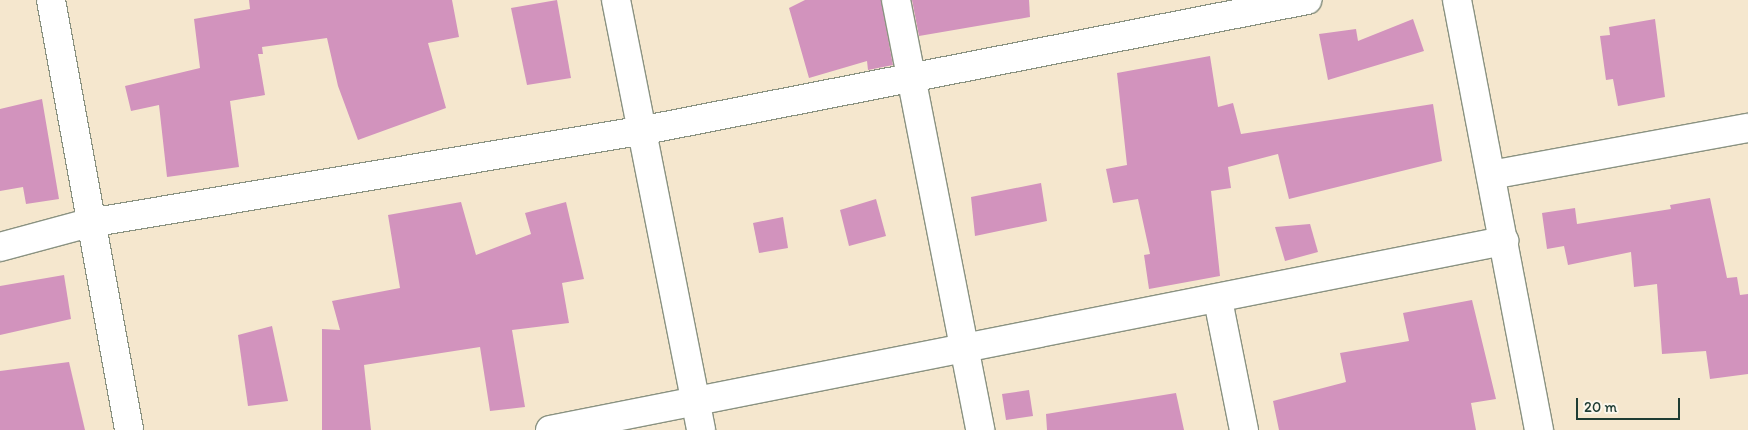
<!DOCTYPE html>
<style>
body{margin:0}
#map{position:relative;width:1748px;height:430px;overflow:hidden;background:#f5e7ce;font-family:Itim,sans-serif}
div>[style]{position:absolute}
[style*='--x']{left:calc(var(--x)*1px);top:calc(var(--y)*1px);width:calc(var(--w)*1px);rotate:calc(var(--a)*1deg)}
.building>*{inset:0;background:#d293bd}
.roads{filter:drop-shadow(1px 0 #8a9281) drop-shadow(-1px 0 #8a9281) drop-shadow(0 1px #8a9281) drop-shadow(0 -1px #8a9281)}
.minor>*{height:28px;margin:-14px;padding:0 14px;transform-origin:14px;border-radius:14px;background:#fff}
span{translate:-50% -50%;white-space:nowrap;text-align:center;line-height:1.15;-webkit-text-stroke:4px #fbf7ec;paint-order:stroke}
.scale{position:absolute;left:1576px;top:398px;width:104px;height:22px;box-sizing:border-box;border:2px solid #1f3d34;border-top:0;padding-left:6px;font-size:15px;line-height:18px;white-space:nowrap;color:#1f3d34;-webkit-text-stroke:4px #fbf7ec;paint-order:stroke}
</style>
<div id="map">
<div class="building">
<div style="clip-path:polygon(249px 0,452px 0,459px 37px,428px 43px,446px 108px,358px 140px,338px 86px,327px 38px,262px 47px,263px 54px,258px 54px,265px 95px,230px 101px,239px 167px,167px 177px,159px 105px,131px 111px,125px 86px,200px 68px,194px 19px,250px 9px)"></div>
<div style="clip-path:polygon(557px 0,571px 78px,527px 85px,511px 8px)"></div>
<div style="clip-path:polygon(805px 0,881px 0,893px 65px,868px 70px,867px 61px,809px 78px,789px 8px)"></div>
<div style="clip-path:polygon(912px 0,1029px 0,1030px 17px,919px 36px)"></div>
<div style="clip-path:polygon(1413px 19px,1424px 51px,1328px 80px,1319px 34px,1356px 29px,1358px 41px)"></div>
<div style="clip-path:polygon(1655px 19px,1665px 97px,1618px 106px,1613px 79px,1606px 80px,1600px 36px,1610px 35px,1609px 27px)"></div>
<div style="clip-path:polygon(1210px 56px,1218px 107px,1233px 103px,1241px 134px,1433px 104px,1442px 161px,1289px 199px,1278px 154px,1228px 167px,1231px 188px,1211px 191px,1220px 276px,1149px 289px,1144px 255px,1150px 254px,1138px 199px,1113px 203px,1106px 169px,1127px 165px,1117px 73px)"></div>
<div style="clip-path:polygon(42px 99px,59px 199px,26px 204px,23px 187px,0 191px,0 109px)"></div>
<div style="clip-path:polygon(1041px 183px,1047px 221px,975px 236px,971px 197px)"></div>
<div style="clip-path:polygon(1710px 198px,1727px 278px,1737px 277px,1740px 295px,1748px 294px,1748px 374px,1710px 379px,1706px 351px,1662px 354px,1657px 284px,1634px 287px,1631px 252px,1568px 265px,1564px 246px,1547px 249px,1542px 213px,1575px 208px,1577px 224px,1671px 209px,1670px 205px)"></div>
<div style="clip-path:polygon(876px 199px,886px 236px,849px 246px,840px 210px)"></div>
<div style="clip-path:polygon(461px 202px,476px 255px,531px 234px,525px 213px,566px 202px,584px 279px,562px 283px,569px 323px,512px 330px,525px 407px,490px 411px,480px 347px,364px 365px,371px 430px,322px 430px,322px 329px,340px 330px,332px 301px,400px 288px,388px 215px)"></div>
<div style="clip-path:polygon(783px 217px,788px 248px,759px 253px,753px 223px)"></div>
<div style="clip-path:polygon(1310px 224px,1318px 252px,1285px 261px,1275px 227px)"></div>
<div style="clip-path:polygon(64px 275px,71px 319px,0 335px,0 286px)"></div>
<div style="clip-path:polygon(1472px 300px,1496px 399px,1471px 403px,1476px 430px,1279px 430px,1273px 401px,1346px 382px,1340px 353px,1409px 341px,1403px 313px)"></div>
<div style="clip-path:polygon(272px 326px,288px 401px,248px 406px,238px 335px)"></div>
<div style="clip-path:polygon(69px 362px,85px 430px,0 430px,0 371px)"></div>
<div style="clip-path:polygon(1029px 390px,1033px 416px,1006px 420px,1002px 394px)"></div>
<div style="clip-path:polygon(1176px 393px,1184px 430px,1047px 430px,1046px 414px)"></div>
</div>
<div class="roads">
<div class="minor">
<div style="--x:51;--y:0;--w:437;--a:79.7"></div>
<div style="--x:616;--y:0;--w:438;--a:78.8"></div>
<div style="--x:896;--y:0;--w:438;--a:78.9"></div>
<div style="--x:1457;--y:0;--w:438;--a:79.2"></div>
<div style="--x:1491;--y:175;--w:261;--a:-10.4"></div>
<div style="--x:0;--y:247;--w:92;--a:-15.1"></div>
<div style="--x:89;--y:223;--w:564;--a:-9.5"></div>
<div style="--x:645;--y:130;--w:675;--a:-11.11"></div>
<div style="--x:1218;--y:300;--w:133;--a:78.7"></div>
<div style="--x:550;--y:430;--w:973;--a:-11.21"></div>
</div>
</div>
<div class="scale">20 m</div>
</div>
